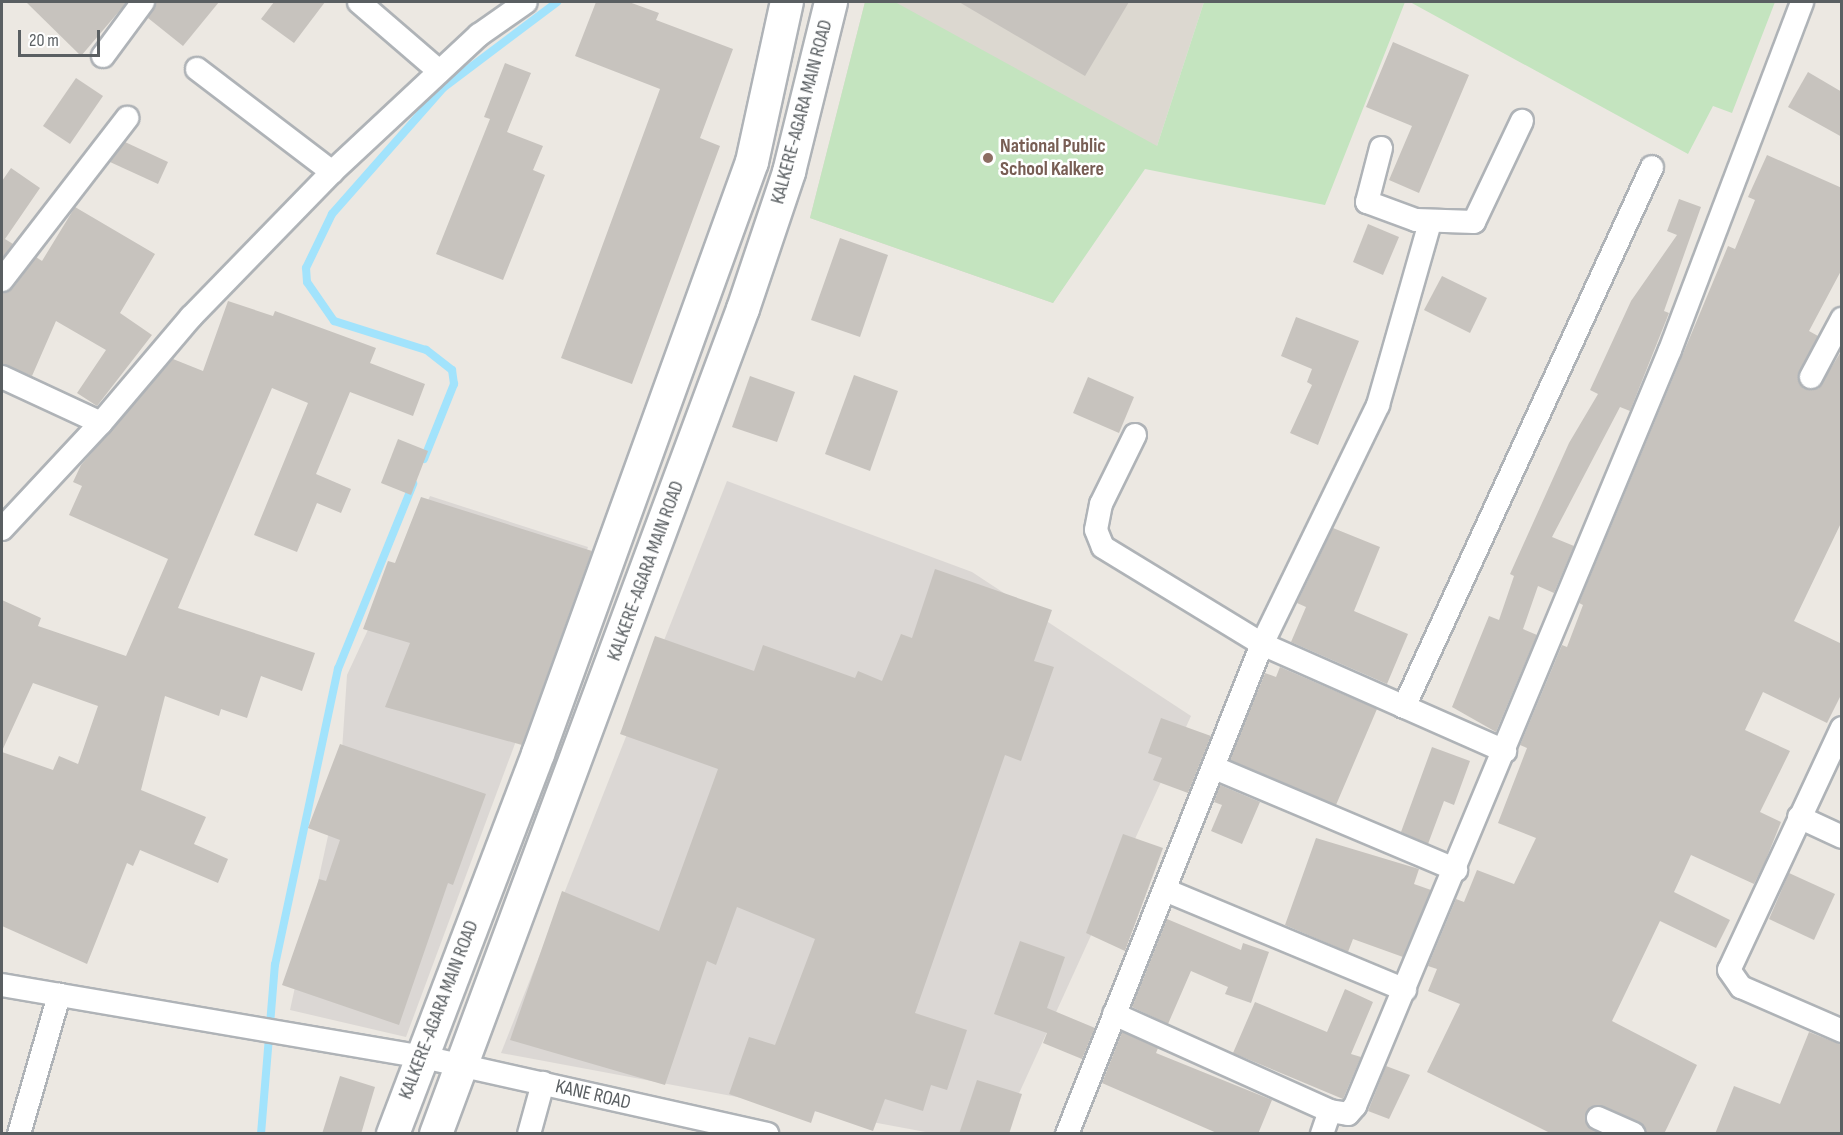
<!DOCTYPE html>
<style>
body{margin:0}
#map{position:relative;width:1843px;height:1135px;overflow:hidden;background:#ece8e2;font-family:"Sofia Sans Condensed",sans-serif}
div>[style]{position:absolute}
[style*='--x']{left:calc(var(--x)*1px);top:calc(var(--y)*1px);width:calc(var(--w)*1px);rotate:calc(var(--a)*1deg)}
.industrial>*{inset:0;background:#dbd7d4}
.education>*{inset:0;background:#dcd8d0}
.green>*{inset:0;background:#c4e4bf}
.stream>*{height:8px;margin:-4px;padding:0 4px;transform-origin:4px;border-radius:4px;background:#a2e3fc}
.building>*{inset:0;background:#c7c3be}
.roads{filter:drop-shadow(2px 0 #afb3b7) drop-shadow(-2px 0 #afb3b7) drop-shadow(0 2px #afb3b7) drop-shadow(0 -2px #afb3b7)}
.street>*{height:22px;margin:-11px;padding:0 11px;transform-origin:11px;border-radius:11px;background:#fff}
.secondary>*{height:32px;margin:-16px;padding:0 16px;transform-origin:16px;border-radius:16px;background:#fff}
.dots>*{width:16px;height:16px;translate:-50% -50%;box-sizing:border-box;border:3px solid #fff;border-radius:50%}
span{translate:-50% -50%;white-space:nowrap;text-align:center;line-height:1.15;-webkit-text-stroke:5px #fff;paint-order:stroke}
.street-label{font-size:20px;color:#5a5f62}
.education-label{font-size:20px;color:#785e54;font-weight:700}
.left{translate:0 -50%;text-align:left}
.frame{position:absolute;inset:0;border:3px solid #5a5f62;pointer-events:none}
.scale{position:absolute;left:18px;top:30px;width:82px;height:27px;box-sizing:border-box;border:3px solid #5a5f62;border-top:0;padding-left:8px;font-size:18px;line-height:21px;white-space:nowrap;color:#5a5f62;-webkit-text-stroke:4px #fff;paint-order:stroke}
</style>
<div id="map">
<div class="industrial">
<div style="clip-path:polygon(727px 481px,972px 572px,1191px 716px,1001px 1133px,931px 1133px,501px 1053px)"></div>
<div style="clip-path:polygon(430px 496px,588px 547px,406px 1037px,290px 1010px,340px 781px,347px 675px)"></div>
</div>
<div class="education">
<div style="clip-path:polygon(865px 2px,1204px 2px,1157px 146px,1053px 303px,810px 218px)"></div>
</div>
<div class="green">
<div style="clip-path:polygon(865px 2px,895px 2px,1157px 146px,1204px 2px,1405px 2px,1325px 205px,1145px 169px,1053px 303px,810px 218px)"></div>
<div style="clip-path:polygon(1410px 2px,1775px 2px,1732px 113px,1713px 106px,1688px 154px)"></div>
</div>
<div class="stream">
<div style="--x:424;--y:459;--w:81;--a:-68.2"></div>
<div style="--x:454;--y:384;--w:14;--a:-98"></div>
<div style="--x:452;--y:370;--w:33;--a:-142"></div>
<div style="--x:426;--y:350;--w:96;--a:-162.5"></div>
<div style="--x:334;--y:321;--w:47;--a:-124.7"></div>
<div style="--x:307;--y:282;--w:14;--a:-94"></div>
<div style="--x:306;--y:268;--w:60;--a:-64.3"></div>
<div style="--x:332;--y:214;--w:168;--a:-48.6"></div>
<div style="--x:443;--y:88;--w:143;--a:-37"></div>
<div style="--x:261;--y:1134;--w:170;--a:-85.3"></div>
<div style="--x:275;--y:965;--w:303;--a:-78"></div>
<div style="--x:338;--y:669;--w:200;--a:-67.9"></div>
</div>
<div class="building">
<div style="clip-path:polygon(26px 2px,127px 2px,81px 56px)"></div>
<div style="clip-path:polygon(156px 2px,219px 2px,183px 46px,148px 18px)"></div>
<div style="clip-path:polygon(274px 2px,325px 2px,294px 43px,261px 19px)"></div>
<div style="clip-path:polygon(596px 2px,629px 2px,659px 13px,656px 20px,733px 49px,700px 138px,720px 146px,632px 384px,561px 358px,660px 89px,575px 56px)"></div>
<div style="clip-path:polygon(959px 2px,1129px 2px,1085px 76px)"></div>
<div style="clip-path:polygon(1393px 42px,1469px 75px,1419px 193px,1389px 180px,1412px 126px,1366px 107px)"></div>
<div style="clip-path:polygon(505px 63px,531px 73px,507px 132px,543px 146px,533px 170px,545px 175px,503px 280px,436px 254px,490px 119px,484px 117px)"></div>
<div style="clip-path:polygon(1808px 72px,1842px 92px,1842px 137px,1788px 107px)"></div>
<div style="clip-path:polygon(76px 78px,103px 96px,70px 144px,43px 126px)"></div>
<div style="clip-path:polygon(125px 142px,168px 162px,158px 184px,110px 162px)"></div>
<div style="clip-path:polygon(1767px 155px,1842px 188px,1842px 269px,1809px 331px,1818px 336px,1798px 377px,1804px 389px,1818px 389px,1842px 350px,1842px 521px,1794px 621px,1842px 644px,1842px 693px,1827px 723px,1763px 692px,1745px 730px,1790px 751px,1760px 812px,1781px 822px,1765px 862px,1754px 884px,1691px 855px,1674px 892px,1730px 920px,1716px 948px,1660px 921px,1612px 1021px,1697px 1065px,1664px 1134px,1647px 1134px,1639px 1122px,1597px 1105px,1585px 1119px,1600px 1134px,1552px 1134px,1427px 1072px,1460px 1004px,1428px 991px,1437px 969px,1428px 966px,1456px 899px,1464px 902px,1477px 870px,1514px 884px,1536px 838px,1498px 823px,1527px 748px,1520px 745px,1562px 645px,1567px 647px,1583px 605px,1579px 603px,1728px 246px,1735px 249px,1755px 200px,1748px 197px)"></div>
<div style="clip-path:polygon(11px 168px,40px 188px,5px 239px,13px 244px,2px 259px,2px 181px)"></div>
<div style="clip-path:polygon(1679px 199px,1701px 207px,1664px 311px,1669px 313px,1630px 411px,1620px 407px,1552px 537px,1574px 546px,1554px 593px,1538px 586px,1523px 629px,1537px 635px,1496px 732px,1452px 707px,1489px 616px,1499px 620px,1514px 576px,1510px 574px,1569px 443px,1598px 394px,1590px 390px,1631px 301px,1677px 235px,1667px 231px)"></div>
<div style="clip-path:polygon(75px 207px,155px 254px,120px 313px,152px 335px,97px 406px,77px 393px,106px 350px,56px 321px,32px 376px,2px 364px,2px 293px,13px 288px,36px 257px,42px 261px)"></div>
<div style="clip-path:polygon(1368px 224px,1399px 237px,1383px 275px,1353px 262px)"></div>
<div style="clip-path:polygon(840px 238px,888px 255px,860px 337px,811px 320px)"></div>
<div style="clip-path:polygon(1442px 276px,1487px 298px,1470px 333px,1424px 310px)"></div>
<div style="clip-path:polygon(228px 301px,273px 316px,275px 311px,376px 348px,370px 363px,425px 384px,413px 416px,350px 392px,316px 474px,351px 489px,341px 513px,317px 503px,297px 552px,254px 535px,308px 403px,272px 388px,178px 608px,315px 653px,302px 691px,261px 676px,247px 718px,221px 709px,219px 716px,165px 696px,141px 790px,206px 817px,194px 844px,228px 859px,218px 883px,140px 850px,133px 866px,127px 863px,87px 964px,2px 926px,2px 752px,53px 770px,59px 756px,78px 764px,98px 706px,33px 683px,2px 751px,2px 600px,41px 618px,38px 626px,126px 656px,168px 559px,69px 515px,82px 486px,73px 482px,81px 465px,173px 359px,203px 371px)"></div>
<div style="clip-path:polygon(1296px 317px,1359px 341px,1318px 445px,1290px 433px,1312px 385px,1307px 382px,1312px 369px,1281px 356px)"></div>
<div style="clip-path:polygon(854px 375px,898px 391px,870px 471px,825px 454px)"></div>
<div style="clip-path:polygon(750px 376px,795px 392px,777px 442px,732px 427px)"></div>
<div style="clip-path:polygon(1088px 377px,1134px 397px,1119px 433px,1073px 413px)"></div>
<div style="clip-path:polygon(398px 439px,428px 451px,411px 495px,381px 483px)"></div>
<div style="clip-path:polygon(421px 497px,592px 551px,522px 745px,385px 707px,410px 643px,363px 629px,388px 561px,395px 563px)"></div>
<div style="clip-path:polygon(1333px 528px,1380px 547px,1354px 611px,1408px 634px,1387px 684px,1291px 642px,1306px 607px,1297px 603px)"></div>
<div style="clip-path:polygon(935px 569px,1052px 610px,1034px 661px,1054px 667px,1021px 761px,1005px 755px,915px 1013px,967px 1030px,947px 1090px,931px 1085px,923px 1111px,885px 1099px,873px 1131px,815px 1111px,811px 1123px,729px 1094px,749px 1037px,775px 1045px,815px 939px,737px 907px,716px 965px,707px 961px,665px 1085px,510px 1040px,562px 891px,659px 931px,718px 769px,620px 734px,655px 636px,754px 671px,763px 645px,855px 678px,858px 671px,882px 681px,901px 634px,912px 638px)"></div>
<div style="clip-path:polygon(1280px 667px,1377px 709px,1336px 805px,1230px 760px,1265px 673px,1276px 677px)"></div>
<div style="clip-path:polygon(1161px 718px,1211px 736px,1188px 793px,1153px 780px,1162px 758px,1148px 753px)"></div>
<div style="clip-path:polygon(340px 744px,486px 794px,453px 885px,448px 883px,399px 1025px,282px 985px,319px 879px,326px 881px,340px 840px,308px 828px)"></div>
<div style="clip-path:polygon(1432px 747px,1470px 761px,1454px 805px,1444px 801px,1428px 844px,1401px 832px)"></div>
<div style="clip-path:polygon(1220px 785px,1260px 802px,1242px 844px,1211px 831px,1222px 805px,1214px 802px)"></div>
<div style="clip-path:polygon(1123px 834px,1163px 848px,1125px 951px,1086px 933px)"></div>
<div style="clip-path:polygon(1316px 838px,1419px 869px,1414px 884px,1431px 890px,1403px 957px,1353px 939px,1348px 952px,1285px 925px)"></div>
<div style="clip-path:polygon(1789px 873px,1835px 894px,1814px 940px,1769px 919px)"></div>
<div style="clip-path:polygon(1167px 919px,1241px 950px,1243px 943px,1269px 952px,1251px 1003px,1225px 994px,1228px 987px,1191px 971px,1168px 1024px,1132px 1007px)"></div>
<div style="clip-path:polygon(1020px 941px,1065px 957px,1047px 1008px,1095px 1028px,1082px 1059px,1043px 1043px,1047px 1033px,994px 1014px)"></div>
<div style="clip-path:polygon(1345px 989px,1373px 1002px,1351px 1054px,1361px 1057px,1343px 1099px,1233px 1053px,1255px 1002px,1327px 1032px)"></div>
<div style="clip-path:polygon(1122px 1032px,1158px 1048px,1156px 1053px,1272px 1100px,1258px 1134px,1219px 1134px,1102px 1083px)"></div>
<div style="clip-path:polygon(1809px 1032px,1842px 1045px,1842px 1134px,1715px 1134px,1734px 1086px,1780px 1104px)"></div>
<div style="clip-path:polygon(1386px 1066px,1410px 1075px,1389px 1119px,1368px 1111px)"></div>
<div style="clip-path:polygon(340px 1076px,375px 1087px,361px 1134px,322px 1134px)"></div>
<div style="clip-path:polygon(977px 1080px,1022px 1094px,1009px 1134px,959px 1134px)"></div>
</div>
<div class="roads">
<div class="street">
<div style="--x:359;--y:2;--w:106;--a:40.8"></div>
<div style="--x:103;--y:56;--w:67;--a:-53.5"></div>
<div style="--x:197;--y:69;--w:170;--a:37.3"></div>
<div style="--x:1381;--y:148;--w:56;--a:104.5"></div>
<div style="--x:1367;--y:202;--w:52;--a:20.2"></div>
<div style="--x:1416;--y:220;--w:58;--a:2"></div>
<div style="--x:1474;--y:222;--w:112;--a:-64.6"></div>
<div style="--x:2;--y:280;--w:205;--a:-52.3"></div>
<div style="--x:2;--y:377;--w:109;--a:24.9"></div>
<div style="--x:1811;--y:377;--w:66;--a:-61.9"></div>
<div style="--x:1135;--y:435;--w:77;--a:116.2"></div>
<div style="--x:1101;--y:504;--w:26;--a:101"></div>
<div style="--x:1096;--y:530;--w:18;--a:68"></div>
<div style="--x:1103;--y:547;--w:186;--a:31.4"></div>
<div style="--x:1262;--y:644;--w:266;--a:23.8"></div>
<div style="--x:2;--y:529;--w:145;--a:-47"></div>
<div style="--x:101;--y:423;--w:139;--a:-49.7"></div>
<div style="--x:191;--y:317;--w:202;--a:-45.8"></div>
<div style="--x:332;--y:172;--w:201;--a:-43"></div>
<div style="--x:479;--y:35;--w:57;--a:-35.1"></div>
<div style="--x:1404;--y:707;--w:594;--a:-65.33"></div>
<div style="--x:1842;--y:728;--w:267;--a:115"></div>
<div style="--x:1729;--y:970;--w:21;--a:55"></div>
<div style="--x:1741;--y:987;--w:110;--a:23.5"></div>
<div style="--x:1215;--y:768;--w:262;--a:22.9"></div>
<div style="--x:1799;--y:817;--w:47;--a:24.9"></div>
<div style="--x:1165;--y:890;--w:260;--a:22.6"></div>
<div style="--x:2;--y:985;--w:423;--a:9.7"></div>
<div style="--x:419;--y:1056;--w:357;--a:12.6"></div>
<div style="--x:1114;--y:1014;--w:237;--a:24.2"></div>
<div style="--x:1330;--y:1111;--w:18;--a:9"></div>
<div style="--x:1348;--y:1114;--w:11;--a:-49"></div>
<div style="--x:1355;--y:1106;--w:819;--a:-67.38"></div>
<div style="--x:1670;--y:350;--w:372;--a:-69.2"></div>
<div style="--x:1598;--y:1118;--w:39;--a:24"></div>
<div style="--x:19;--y:1134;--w:145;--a:-73.9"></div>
<div style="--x:529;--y:1134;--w:53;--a:-74.6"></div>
<div style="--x:1067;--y:1134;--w:527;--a:-68.3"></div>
<div style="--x:1262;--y:644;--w:266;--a:-64.1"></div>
<div style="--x:1378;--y:405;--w:189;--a:-74.1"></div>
<div style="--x:1322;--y:1134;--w:24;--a:-71"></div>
</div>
<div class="secondary">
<div style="--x:393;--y:1134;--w:407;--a:-69.1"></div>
<div style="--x:538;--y:754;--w:629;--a:-70.13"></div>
<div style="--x:752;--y:162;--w:164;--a:-77.7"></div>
<div style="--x:436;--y:1134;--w:880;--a:-69.59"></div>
<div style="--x:743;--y:309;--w:145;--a:-71.4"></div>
<div style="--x:789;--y:172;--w:175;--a:-76.1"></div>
</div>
</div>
<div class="dots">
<div style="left:988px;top:158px;background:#8d6e63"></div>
</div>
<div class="street-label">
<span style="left:802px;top:112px;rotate:-75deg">KALKERE-AGARA MAIN ROAD</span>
<span style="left:646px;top:571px;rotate:-70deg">KALKERE-AGARA MAIN ROAD</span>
<span style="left:439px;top:1010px;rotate:-69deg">KALKERE-AGARA MAIN ROAD</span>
<span style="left:593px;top:1095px;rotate:13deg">KANE ROAD</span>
</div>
<div class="education-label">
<span class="left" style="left:1000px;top:158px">National Public<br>School Kalkere</span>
</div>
<div class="frame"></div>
<div class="scale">20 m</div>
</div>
